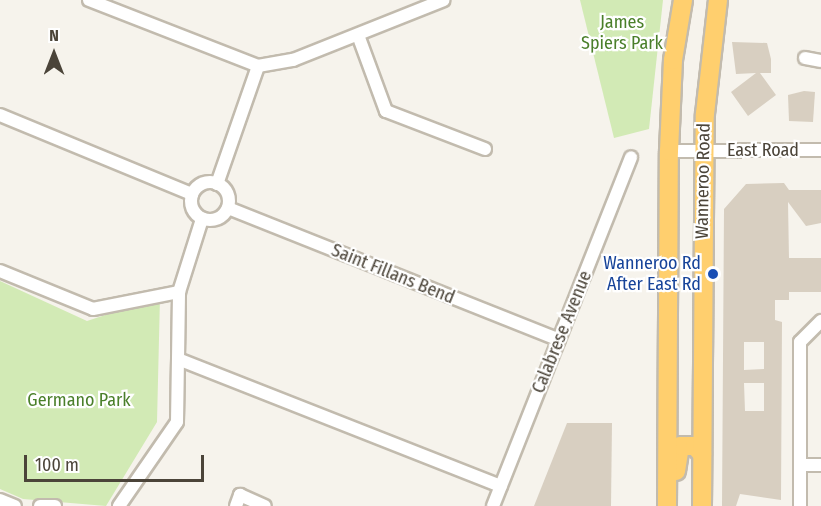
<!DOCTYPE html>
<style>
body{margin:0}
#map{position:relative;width:821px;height:506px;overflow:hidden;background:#f6f3ec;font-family:"Fira Sans Condensed",sans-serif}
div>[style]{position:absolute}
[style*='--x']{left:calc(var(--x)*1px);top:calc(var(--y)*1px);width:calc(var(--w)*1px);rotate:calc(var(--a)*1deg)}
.green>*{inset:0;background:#d2eab5}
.building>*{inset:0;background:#d8cfc1}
.roads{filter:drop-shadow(2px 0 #c2bbae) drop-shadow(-2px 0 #c2bbae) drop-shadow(0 2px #c2bbae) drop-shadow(0 -2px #c2bbae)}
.minor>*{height:12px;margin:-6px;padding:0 6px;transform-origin:6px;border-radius:6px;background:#fff}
.minor>.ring{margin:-6px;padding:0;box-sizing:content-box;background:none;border:12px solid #fff;border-radius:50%}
.highway>*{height:18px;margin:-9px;padding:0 9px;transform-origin:9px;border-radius:9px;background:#ffcf6e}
.dots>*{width:16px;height:16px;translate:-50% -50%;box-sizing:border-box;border:3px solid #fff;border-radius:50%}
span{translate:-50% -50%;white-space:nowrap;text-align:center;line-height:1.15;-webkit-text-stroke:4.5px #fff;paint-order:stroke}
.park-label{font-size:18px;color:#4a7f2a}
.street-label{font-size:18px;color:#4b4439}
.transit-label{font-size:18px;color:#164399}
.right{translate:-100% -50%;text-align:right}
.north{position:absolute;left:24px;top:24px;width:60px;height:60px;-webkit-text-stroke:4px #fff;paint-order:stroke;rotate:0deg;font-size:16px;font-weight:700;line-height:24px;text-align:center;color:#4b4439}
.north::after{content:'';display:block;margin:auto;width:21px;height:27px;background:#4b4439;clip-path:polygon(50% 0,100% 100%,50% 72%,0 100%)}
.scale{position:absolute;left:24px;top:455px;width:180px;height:27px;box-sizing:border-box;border:3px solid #4b4439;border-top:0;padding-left:8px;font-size:18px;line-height:21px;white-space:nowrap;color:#4b4439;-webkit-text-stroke:4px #fff;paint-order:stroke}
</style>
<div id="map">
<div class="green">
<div style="clip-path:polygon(580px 0,663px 0,649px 129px,614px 138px)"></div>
<div style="clip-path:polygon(0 281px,87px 321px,160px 297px,157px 422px,106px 506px,23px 499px,0 489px)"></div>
</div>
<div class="building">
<div style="clip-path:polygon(732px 42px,767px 43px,771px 59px,771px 73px,760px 73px,776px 95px,748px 116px,731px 92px,756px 73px,736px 74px)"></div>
<div style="clip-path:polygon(804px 91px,815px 92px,813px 122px,789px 121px,788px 95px)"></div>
<div style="clip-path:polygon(evenodd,784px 183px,789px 190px,821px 190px,821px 223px,806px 226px,788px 202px,789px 258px,821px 258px,821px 292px,789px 292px,789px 300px,775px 300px,775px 320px,782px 322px,781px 500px,740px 494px,736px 506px,722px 506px,724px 209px,746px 184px,784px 183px,744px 342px,764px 342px,764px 369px,744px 370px,744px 342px,784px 183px,744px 383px,764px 383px,764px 411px,745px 411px,744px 383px)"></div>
<div style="clip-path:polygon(567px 423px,612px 423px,611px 506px,534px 506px)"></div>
</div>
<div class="roads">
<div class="minor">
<div style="--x:89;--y:0;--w:181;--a:21.3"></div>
<div style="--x:258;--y:66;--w:36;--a:-10"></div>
<div style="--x:293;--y:60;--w:162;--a:-21.7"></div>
<div style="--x:358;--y:35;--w:81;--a:69.8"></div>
<div style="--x:386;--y:111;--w:106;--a:21"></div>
<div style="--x:805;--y:58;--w:16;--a:11"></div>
<div style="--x:0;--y:115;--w:208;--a:22.4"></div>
<div style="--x:669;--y:151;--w:152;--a:-0.4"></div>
<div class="ring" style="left:191px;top:182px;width:26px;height:26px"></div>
<div style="--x:217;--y:184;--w:125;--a:-70.8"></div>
<div style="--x:228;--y:208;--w:356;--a:21.7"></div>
<div style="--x:0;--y:271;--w:100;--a:22.2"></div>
<div style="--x:93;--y:309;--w:88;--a:-11.2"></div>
<div style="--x:178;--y:359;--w:347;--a:21.5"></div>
<div style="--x:800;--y:465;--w:21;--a:0"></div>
<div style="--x:0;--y:500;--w:16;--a:22"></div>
<div style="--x:40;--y:506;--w:15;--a:0"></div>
<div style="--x:119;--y:506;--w:102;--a:-55.4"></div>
<div style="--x:177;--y:422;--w:130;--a:-89.1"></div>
<div style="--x:179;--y:292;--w:77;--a:-72.5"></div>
<div style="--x:236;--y:506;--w:12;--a:-70"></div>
<div style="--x:240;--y:495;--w:27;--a:24"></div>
<div style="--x:493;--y:506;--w:375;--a:-68.4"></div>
<div style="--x:800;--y:506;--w:164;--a:-90"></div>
<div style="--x:800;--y:342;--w:30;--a:-45"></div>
</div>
<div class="highway">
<div style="--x:676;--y:471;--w:25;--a:-81"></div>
<div style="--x:680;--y:446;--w:15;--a:0"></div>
<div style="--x:695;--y:446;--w:11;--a:49"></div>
<div style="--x:667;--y:506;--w:355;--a:-89.7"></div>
<div style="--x:669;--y:151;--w:91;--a:-87.5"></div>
<div style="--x:673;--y:60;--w:61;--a:-80.5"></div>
<div style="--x:702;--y:506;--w:392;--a:-89.6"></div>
<div style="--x:705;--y:114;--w:115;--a:-83.5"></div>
</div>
</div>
<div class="dots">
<div style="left:713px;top:274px;background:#1a4fb4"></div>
</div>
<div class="park-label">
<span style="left:622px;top:33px">James<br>Spiers Park</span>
<span style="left:79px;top:400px">Germano Park</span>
</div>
<div class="street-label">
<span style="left:763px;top:150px">East Road</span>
<span style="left:703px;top:181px;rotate:-89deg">Wanneroo Road</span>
<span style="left:393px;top:274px;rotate:22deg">Saint Fillans Bend</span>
<span style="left:562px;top:332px;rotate:-68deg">Calabrese Avenue</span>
</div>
<div class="transit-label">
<span class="right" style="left:701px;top:274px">Wanneroo Rd<br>After East Rd</span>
</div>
<div class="north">N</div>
<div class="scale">100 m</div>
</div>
